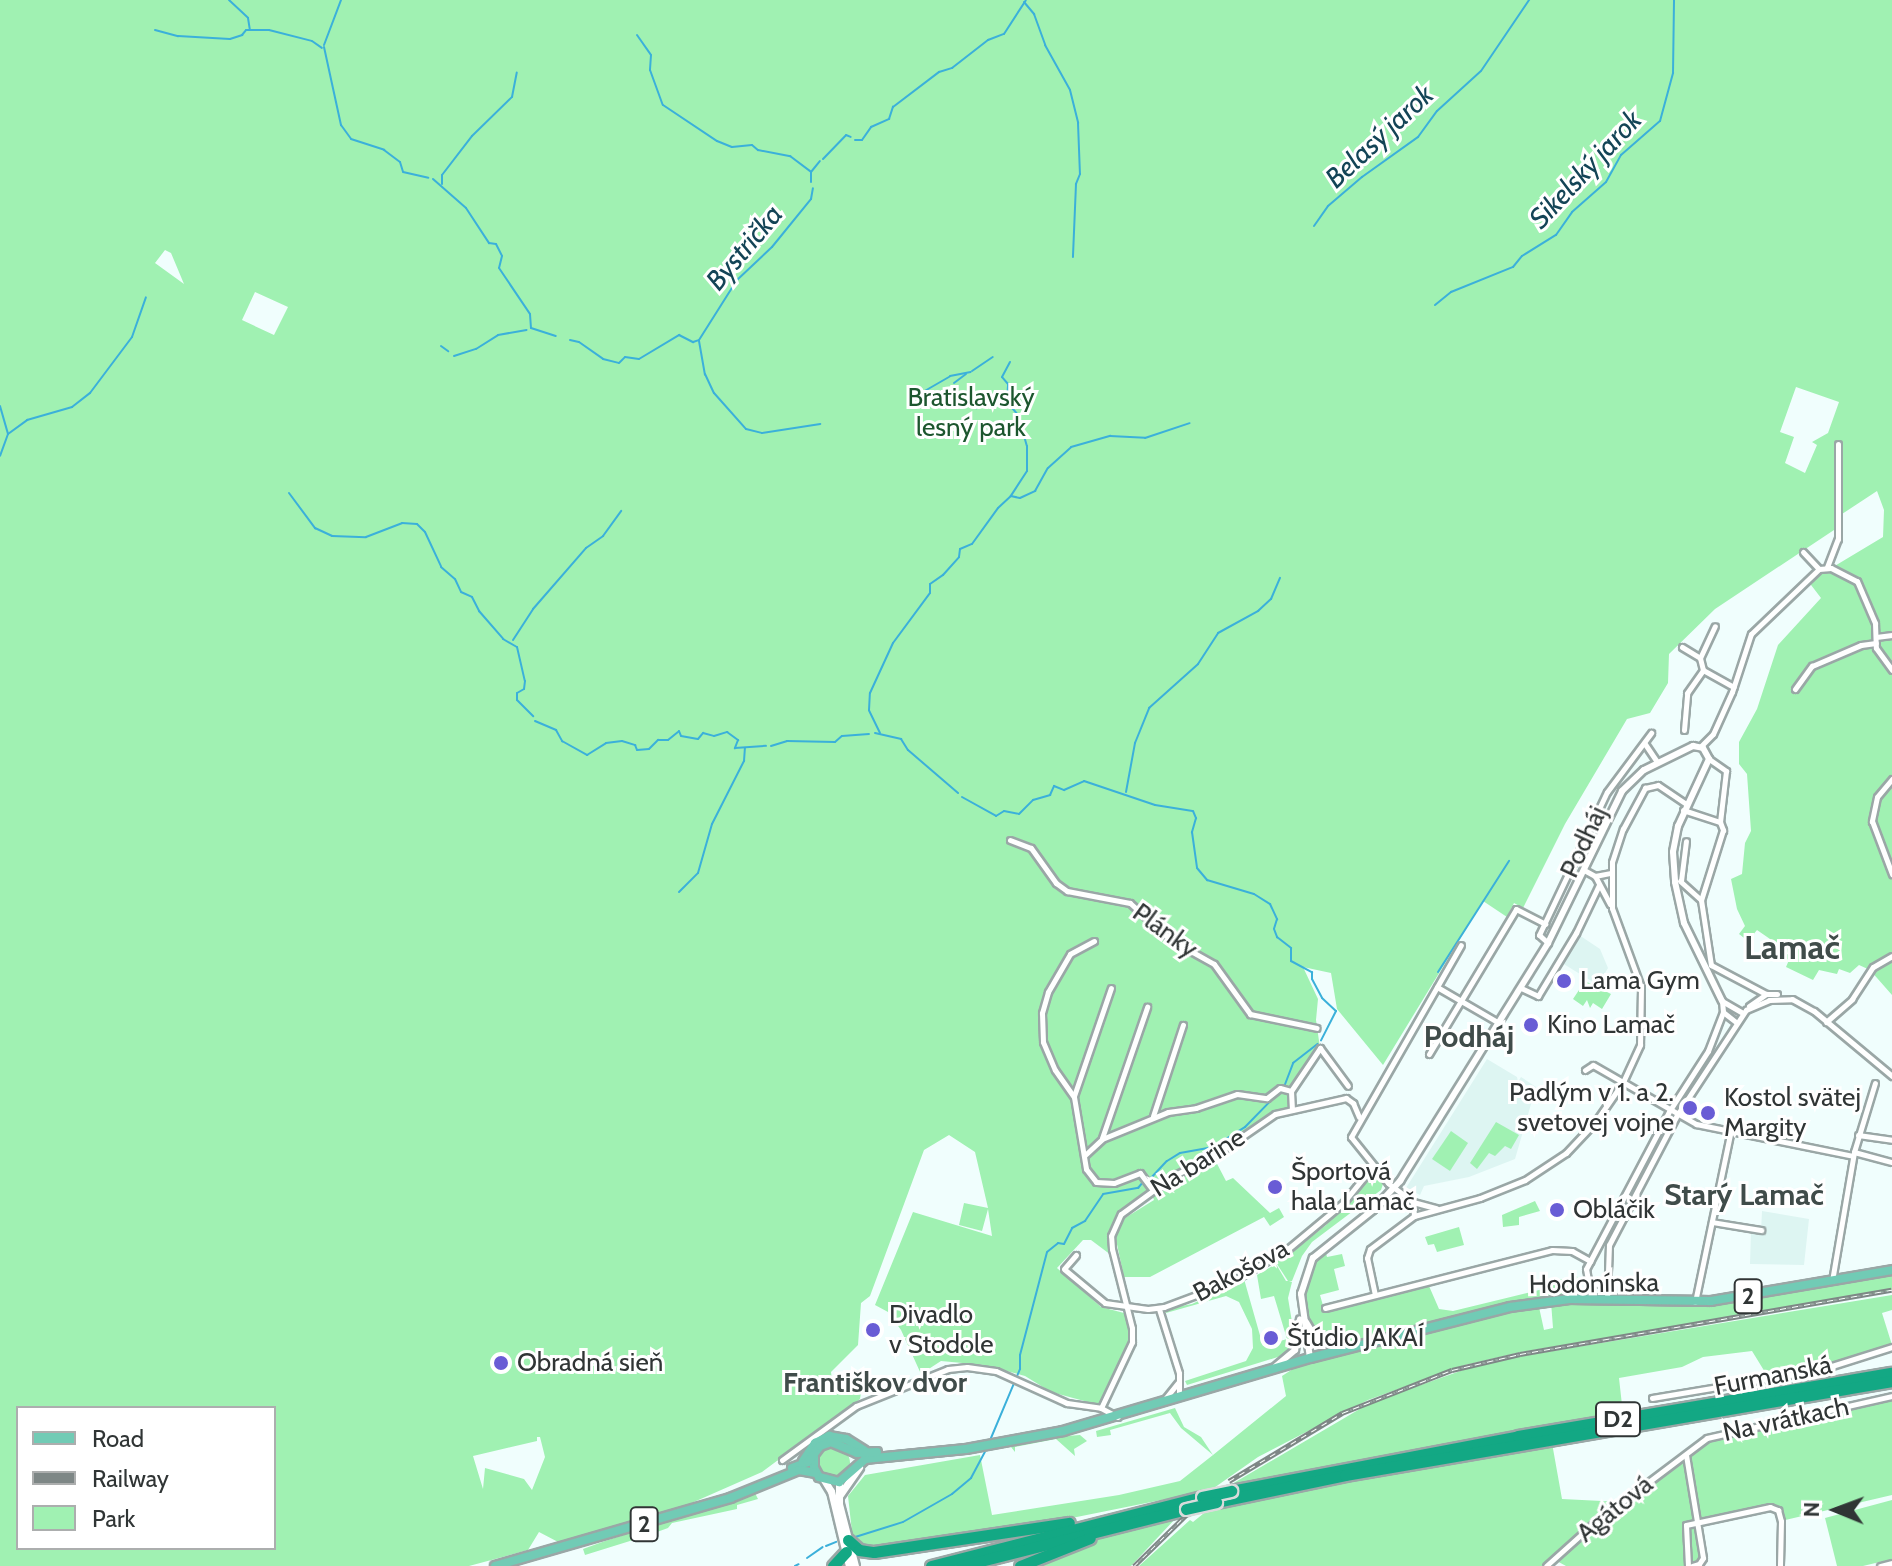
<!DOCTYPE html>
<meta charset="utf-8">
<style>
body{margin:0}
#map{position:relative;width:1892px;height:1566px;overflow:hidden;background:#f0fefd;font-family:Cabin,sans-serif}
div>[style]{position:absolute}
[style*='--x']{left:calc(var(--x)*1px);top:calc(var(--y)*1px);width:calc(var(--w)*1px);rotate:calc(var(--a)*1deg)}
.built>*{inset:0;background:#ddf5f2}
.green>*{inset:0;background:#a0f1b2}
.round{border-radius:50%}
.stream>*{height:2px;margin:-1px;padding:0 1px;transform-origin:1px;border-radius:1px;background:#3bb0da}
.roads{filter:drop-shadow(2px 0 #9aa7a6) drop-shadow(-2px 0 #9aa7a6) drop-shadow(0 2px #9aa7a6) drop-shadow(0 -2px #9aa7a6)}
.minor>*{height:5px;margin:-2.5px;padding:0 2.5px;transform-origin:2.5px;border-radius:2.5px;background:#fff}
.tertiary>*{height:6px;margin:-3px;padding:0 3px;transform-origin:3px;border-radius:3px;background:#fff}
.secondary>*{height:7px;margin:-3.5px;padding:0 3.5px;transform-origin:3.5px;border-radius:3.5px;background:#fff}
.primary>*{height:8px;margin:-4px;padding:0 4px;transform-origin:4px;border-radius:4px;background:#71cbb5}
.motorway>*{height:11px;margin:-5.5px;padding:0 5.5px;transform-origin:5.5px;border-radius:5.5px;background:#13a884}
.rail>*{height:5px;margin-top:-2.5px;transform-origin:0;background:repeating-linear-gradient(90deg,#fff 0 6px,#7e8786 0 12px);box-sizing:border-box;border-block:2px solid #7e8786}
.bridges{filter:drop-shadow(2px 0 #dadbdb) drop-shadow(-2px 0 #dadbdb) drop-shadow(0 2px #dadbdb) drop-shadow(0 -2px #dadbdb)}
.motorway-bridge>*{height:11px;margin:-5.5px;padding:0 5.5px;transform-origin:5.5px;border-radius:5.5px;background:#13a884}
.dots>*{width:22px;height:22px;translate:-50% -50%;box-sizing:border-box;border:4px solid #fff;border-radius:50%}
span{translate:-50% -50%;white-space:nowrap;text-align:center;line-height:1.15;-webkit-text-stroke:6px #fff;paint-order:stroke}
.shield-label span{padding:2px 6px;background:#fff;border:2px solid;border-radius:6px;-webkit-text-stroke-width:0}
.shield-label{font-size:24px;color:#303535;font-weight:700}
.park-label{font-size:26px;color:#1c562e}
.street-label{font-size:26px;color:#303535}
.poi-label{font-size:26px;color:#303535}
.left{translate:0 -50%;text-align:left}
.right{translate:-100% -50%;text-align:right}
.water-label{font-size:28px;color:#134456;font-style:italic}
.neighbourhood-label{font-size:28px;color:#404c4a;font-weight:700}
.quarter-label{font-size:30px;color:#404c4a;font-weight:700}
.district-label{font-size:34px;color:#404c4a;font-weight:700}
.legend{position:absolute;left:16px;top:1406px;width:260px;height:144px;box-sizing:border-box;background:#fff;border:2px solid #acaeae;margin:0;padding:10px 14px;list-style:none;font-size:24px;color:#303535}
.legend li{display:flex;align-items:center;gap:16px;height:40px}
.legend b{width:40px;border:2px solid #acaeae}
.north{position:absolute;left:1796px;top:1470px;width:80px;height:80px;-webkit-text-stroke:6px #fff;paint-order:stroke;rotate:271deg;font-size:22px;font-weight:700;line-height:32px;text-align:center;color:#303535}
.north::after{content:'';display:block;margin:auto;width:28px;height:36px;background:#303535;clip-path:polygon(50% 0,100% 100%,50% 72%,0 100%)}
</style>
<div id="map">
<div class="built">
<div style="clip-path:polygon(1579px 935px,1600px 949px,1608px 968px,1598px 985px,1562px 963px)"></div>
<div style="clip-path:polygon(1487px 1059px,1517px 1077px,1518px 1082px,1521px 1077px,1536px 1087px,1515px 1159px,1469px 1177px,1424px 1186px,1420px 1195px,1406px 1188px)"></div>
<div style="clip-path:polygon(1762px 1211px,1809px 1219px,1804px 1265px,1750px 1264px,1751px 1232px,1761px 1232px)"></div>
</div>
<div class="green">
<div style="clip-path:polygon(evenodd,0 0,1892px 0,1892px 995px,1870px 970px,1859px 965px,1850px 973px,1839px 969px,1837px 974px,1819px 970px,1813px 980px,1786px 967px,1789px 960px,1765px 948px,1770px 939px,1757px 930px,1748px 941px,1739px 934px,1745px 926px,1737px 909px,1731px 879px,1742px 874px,1745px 843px,1751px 831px,1747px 774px,1739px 764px,1739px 742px,1757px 709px,1778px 645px,1821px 598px,1808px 581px,1819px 569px,1833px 567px,1883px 537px,1884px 510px,1877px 491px,1839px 516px,1839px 531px,1834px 530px,1715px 609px,1669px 654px,1668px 683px,1650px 713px,1627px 719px,1565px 824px,1523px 908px,1514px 903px,1507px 917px,1483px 901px,1383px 1065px,1337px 1009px,1331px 973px,1303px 967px,1318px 999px,1316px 1020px,1320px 1048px,1291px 1090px,1292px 1110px,1275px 1114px,1217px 1154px,1183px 1167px,1121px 1212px,1110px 1231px,1111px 1255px,1091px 1240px,1083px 1240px,1057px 1268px,1101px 1307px,1124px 1313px,1129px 1326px,1129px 1341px,1099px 1405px,1051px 1392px,1025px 1376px,984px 1365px,941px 1361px,921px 1374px,901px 1330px,888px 1312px,875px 1305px,913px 1212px,992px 1236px,988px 1209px,982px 1231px,959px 1225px,964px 1203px,988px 1208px,975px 1152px,949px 1135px,924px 1150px,870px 1296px,861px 1303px,858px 1345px,831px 1372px,833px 1388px,861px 1393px,860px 1399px,762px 1472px,687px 1505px,560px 1543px,539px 1532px,528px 1550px,469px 1566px,0 1566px,0 0,165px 250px,171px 253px,184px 284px,155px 263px,165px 250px,0 0,255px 292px,288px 307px,274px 335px,242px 320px,255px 292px,0 0,1796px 387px,1839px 402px,1828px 433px,1812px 442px,1817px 445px,1805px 473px,1785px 463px,1794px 437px,1780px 432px,1796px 387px,0 0,18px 1408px,274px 1408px,274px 1548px,18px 1548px,18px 1408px,0 0,537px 1437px,540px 1437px,545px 1457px,532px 1490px,524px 1479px,485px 1468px,483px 1489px,473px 1456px,537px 1441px,537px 1437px)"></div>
<div style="clip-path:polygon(1585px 981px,1611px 994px,1602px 1009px,1593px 1003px,1590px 1008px,1587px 1000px,1583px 1006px,1573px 999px)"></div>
<div style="clip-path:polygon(1670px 1110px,1677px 1115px,1609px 1245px,1601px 1241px)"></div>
<div style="clip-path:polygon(1496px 1122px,1519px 1135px,1511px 1149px,1505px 1146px,1495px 1156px,1489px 1153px,1477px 1169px,1470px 1163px)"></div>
<div style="clip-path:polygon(1451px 1131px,1468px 1143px,1450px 1171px,1432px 1159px)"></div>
<div style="clip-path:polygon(1214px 1158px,1226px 1181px,1233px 1178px,1270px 1213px,1279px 1208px,1284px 1217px,1270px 1226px,1264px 1217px,1150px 1277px,1124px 1277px,1115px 1235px,1125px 1218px,1154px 1200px,1152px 1195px,1177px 1177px)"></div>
<div style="clip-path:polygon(1373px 1173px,1383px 1184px,1381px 1190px,1312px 1242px,1302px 1256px,1292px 1281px,1289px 1281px,1292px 1282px,1288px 1298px,1294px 1334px,1289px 1350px,1281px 1356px,1187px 1385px,1185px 1381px,1246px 1361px,1253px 1348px,1252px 1329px,1239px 1302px,1226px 1296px,1166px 1313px,1166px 1309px,1192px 1304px,1244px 1279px,1263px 1346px,1287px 1339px,1274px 1296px,1261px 1299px,1257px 1275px,1276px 1264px,1286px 1281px,1288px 1281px,1275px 1261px,1291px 1253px,1326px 1225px)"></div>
<div style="clip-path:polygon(1535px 1201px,1540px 1211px,1519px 1217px,1519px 1225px,1503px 1227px,1502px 1215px)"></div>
<div style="clip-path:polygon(1459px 1227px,1464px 1245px,1437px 1252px,1434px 1244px,1428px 1245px,1425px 1237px)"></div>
<div style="clip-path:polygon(evenodd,1324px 1246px,1327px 1257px,1342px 1254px,1345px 1266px,1334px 1269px,1339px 1290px,1320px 1295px,1324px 1309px,1429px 1286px,1439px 1309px,1453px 1311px,1543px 1289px,1543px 1285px,1553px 1281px,1577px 1276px,1579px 1287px,1572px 1294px,1563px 1294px,1563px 1300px,1676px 1303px,1892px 1270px,1892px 1290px,1521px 1352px,1465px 1365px,1368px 1400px,1258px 1457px,1211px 1490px,1027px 1527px,862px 1548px,853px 1541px,848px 1496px,865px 1475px,980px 1455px,992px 1515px,1119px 1495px,1180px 1481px,1213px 1455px,1181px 1428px,1170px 1413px,1110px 1430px,1111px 1435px,1097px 1437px,1096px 1431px,1175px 1408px,1184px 1427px,1201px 1437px,1213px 1455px,1286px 1396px,1282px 1376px,1310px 1358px,1346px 1348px,1319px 1342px,1301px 1311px,1304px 1276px,1324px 1246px,1551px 1302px,1553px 1328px,1544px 1330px,1539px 1307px,1477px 1319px,1398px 1341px,1385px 1339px,1551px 1302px)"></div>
<div style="clip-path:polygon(1892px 1295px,1892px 1310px,1882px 1313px,1892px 1345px,1819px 1368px,1768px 1377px,1752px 1351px,1703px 1357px,1682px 1367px,1619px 1378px,1623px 1414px,1232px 1484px,1370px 1403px,1466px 1369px,1522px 1356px)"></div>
<div style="clip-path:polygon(1892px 1396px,1892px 1495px,1781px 1521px,1778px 1511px,1770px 1507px,1694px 1522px,1703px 1558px,1692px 1566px,1566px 1566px,1555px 1560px,1546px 1566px,1139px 1566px,1190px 1520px,1193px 1522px,1209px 1509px,1552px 1443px,1562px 1499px,1622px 1502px,1707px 1438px)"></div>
<div style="clip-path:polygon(1080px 1435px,1087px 1441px,1074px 1449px,1075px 1456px,1056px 1439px,1015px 1447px,1015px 1452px,1011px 1447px,1041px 1438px)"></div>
<div class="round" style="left:818px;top:1447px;width:32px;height:32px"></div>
<div style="clip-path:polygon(749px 1493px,755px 1493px,758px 1499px,737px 1505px,737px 1509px,672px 1523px,668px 1528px,646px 1536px,585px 1555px,583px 1549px,605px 1541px,735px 1500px)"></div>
<div style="clip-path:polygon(1892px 1500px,1892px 1559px,1863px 1566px,1837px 1566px,1825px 1518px)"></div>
<div style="clip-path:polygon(1176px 1518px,1131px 1566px,1026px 1566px,1134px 1527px)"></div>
</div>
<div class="stream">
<div style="--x:229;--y:0;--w:26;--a:43"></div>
<div style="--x:248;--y:18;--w:12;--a:81"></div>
<div style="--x:1024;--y:2;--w:16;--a:50"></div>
<div style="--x:1034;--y:14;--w:33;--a:70"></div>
<div style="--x:1045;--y:45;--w:51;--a:60.9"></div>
<div style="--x:1070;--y:90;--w:34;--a:76"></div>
<div style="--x:1078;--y:123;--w:51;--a:87.8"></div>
<div style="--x:1080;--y:174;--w:11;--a:112"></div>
<div style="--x:1076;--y:184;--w:73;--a:92.4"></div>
<div style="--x:155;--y:30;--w:24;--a:15"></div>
<div style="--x:178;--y:36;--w:52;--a:3.3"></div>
<div style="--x:230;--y:39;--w:13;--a:-18"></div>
<div style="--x:242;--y:35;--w:6;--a:-51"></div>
<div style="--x:246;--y:30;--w:23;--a:0"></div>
<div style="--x:269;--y:30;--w:44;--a:14.3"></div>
<div style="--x:312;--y:41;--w:12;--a:35"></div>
<div style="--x:637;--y:35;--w:24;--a:55"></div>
<div style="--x:651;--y:55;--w:15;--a:94"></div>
<div style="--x:650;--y:70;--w:37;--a:70"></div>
<div style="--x:663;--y:105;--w:65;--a:33.7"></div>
<div style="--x:717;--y:141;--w:16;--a:22"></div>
<div style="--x:732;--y:147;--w:20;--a:-6"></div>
<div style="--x:752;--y:145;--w:8;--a:40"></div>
<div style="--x:758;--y:150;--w:33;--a:11"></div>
<div style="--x:790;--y:156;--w:26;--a:37"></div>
<div style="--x:324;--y:45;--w:48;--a:-69.3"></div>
<div style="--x:324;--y:47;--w:80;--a:77.7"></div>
<div style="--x:341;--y:125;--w:17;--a:54"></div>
<div style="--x:351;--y:139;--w:35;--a:18"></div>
<div style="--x:384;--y:150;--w:20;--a:37"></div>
<div style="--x:400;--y:162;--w:10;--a:73"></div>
<div style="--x:403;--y:172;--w:26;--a:13"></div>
<div style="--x:855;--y:140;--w:7;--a:0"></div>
<div style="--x:862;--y:140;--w:16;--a:-55"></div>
<div style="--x:871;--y:127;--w:20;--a:-24"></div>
<div style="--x:889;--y:119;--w:13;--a:-72"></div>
<div style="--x:893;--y:107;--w:58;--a:-37.3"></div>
<div style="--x:939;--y:72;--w:14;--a:-17"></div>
<div style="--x:952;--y:68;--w:46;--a:-37.9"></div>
<div style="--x:988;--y:40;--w:17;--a:-21"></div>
<div style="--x:1004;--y:34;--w:40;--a:-57.1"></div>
<div style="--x:823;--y:159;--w:33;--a:-46"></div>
<div style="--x:846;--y:135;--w:5;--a:22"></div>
<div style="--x:433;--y:179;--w:44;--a:41.3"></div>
<div style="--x:466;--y:208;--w:42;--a:56.7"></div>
<div style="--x:489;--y:243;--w:7;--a:8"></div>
<div style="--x:496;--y:244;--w:13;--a:63"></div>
<div style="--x:502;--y:256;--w:12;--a:104"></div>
<div style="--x:499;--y:268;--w:55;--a:56"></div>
<div style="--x:530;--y:314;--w:14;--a:86"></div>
<div style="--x:531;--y:328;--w:26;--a:18"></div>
<div style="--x:811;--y:182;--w:10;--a:-90"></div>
<div style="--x:811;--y:172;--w:14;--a:-51"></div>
<div style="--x:442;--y:184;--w:9;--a:-90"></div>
<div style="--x:442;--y:175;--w:49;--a:-52.4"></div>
<div style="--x:472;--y:136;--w:56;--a:-44.3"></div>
<div style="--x:512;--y:97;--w:25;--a:-79"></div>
<div style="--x:1314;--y:226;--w:24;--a:-55"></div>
<div style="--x:1328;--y:206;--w:45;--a:-40.5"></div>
<div style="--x:1362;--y:177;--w:69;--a:-35.5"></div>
<div style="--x:1418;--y:137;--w:32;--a:-54"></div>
<div style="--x:1437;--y:111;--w:59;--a:-42.3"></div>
<div style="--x:1481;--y:71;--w:86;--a:-55.9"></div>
<div style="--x:1435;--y:305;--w:21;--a:-39"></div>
<div style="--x:1451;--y:292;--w:67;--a:-22"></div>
<div style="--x:1513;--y:267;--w:14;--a:-51"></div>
<div style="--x:1522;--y:256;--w:40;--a:-32"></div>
<div style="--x:1556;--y:235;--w:28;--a:-55"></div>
<div style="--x:1572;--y:212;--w:45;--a:-41.4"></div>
<div style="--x:1606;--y:182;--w:31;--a:-61"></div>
<div style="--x:1621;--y:155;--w:52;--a:-41.1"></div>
<div style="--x:1660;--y:121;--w:50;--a:-74.8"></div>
<div style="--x:1673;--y:73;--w:73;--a:-89.2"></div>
<div style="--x:570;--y:340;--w:9;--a:13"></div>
<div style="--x:579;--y:342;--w:29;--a:35"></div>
<div style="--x:603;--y:359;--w:16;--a:14"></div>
<div style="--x:619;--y:363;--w:8;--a:-45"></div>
<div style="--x:625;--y:357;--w:14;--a:8"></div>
<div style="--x:639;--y:359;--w:47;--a:-31"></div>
<div style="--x:679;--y:335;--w:16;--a:27"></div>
<div style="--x:693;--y:342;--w:6;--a:-18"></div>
<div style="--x:699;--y:340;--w:71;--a:-57.7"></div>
<div style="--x:737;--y:280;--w:48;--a:-43.3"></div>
<div style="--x:772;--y:247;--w:62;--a:-50.9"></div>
<div style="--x:811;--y:199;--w:11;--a:-80"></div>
<div style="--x:699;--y:341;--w:34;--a:80"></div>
<div style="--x:705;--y:374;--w:21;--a:65"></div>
<div style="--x:714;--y:393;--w:48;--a:48.4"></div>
<div style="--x:746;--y:429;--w:16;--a:14"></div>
<div style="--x:762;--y:433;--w:59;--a:-8.8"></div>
<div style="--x:441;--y:346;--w:9;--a:36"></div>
<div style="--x:454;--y:356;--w:23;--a:-18"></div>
<div style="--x:476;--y:349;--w:26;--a:-32"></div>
<div style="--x:498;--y:335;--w:29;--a:-10"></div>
<div style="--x:972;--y:371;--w:25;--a:-34"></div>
<div style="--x:954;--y:383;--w:15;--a:-37"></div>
<div style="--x:916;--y:396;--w:39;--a:-30"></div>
<div style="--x:950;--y:376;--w:21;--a:-11"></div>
<div style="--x:1007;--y:400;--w:16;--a:-86"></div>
<div style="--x:1008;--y:384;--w:9;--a:-131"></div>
<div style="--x:1002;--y:377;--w:17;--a:-62"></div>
<div style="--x:1006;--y:401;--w:18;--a:49"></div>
<div style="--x:1018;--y:415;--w:32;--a:74"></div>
<div style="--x:1027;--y:446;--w:25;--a:90"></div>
<div style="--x:1027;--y:471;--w:30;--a:123"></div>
<div style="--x:0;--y:406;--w:29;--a:74"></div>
<div style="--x:8;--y:434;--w:23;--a:110"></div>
<div style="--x:951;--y:407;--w:9;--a:-54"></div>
<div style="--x:956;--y:400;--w:22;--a:22"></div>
<div style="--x:976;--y:408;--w:10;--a:-45"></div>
<div style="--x:983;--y:401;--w:13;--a:18"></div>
<div style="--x:995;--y:405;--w:11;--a:-22"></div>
<div style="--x:8;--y:434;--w:24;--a:-36"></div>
<div style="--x:27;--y:420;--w:47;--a:-16.1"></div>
<div style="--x:72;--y:407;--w:23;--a:-38"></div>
<div style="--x:90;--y:393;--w:70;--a:-53.1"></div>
<div style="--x:132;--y:337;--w:42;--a:-70.7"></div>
<div style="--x:289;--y:493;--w:44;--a:53.4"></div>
<div style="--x:315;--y:528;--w:19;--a:25"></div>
<div style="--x:332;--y:536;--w:34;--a:2"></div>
<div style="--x:366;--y:537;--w:39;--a:-21"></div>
<div style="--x:402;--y:523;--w:15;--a:4"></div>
<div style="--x:417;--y:524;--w:11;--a:45"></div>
<div style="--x:425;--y:532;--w:38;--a:65"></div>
<div style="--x:441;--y:567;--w:18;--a:41"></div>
<div style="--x:455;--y:579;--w:14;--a:65"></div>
<div style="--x:461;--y:592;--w:12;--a:24"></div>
<div style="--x:472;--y:597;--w:16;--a:63"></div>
<div style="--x:479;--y:611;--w:37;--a:49"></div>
<div style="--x:503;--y:639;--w:16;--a:30"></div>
<div style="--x:517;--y:647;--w:35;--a:77"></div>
<div style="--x:525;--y:681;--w:8;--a:97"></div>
<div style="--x:524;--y:689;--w:8;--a:150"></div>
<div style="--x:517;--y:693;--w:7;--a:90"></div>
<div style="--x:517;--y:700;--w:23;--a:45"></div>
<div style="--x:513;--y:640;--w:37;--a:-57"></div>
<div style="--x:533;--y:609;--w:81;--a:-49"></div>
<div style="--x:586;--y:548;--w:21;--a:-35"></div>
<div style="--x:603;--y:536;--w:31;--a:-54"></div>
<div style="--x:535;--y:721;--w:23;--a:23"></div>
<div style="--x:556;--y:730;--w:13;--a:61"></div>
<div style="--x:562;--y:741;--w:29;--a:29"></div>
<div style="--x:587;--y:755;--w:22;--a:-32"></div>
<div style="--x:606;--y:743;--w:16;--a:-7"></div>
<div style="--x:622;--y:741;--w:14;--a:17"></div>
<div style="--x:635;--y:745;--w:5;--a:68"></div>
<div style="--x:637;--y:750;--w:12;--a:-5"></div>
<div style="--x:649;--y:749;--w:13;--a:-45"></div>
<div style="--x:658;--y:740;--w:10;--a:0"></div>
<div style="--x:668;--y:740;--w:14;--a:-39"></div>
<div style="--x:679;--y:731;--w:5;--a:68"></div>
<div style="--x:681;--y:736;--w:17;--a:10"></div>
<div style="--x:698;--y:739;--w:8;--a:-50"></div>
<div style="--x:703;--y:733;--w:11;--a:15"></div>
<div style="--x:714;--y:736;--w:14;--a:-17"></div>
<div style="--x:727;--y:732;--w:14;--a:36"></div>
<div style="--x:738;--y:740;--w:9;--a:111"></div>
<div style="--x:735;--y:748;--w:31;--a:-4"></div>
<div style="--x:875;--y:733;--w:27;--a:13"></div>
<div style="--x:901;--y:739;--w:13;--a:58"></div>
<div style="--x:908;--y:750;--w:66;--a:40.7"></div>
<div style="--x:880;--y:733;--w:25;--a:-116"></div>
<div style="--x:869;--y:710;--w:17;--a:-87"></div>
<div style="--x:870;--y:693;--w:55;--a:-65.3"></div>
<div style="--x:893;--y:643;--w:62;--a:-53.5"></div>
<div style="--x:930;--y:593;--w:9;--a:-90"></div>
<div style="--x:930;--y:584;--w:16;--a:-35"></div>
<div style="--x:943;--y:575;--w:24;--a:-48"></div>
<div style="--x:959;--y:557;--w:8;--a:-83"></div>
<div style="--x:960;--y:549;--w:13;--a:-23"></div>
<div style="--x:972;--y:544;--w:44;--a:-54.2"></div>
<div style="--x:998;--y:508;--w:18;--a:-43"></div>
<div style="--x:1011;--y:496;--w:9;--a:13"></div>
<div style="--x:1020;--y:498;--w:17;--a:-25"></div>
<div style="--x:1035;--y:491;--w:26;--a:-61"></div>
<div style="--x:1048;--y:468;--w:31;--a:-42"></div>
<div style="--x:1071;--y:447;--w:41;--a:-15.8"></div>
<div style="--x:1110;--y:436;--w:35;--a:3"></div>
<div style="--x:1145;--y:438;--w:47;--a:-18.4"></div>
<div style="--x:771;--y:746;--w:17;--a:-17"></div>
<div style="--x:787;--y:741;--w:48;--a:1.2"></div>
<div style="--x:835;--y:742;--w:9;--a:-41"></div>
<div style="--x:842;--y:736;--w:27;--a:-4"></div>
<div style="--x:1126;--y:792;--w:50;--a:-79.6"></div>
<div style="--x:1135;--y:743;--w:38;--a:-68"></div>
<div style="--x:1149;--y:708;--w:66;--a:-41.9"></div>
<div style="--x:1198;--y:664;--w:37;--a:-57"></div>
<div style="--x:1218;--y:633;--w:46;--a:-28.8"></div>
<div style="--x:1258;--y:611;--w:18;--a:-43"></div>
<div style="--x:1271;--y:599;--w:23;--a:-67"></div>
<div style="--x:962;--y:797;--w:39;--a:29"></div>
<div style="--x:996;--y:816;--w:9;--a:-32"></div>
<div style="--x:1004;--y:811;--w:15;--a:11"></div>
<div style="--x:1019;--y:814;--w:20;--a:-45"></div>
<div style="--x:1033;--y:800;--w:18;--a:-16"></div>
<div style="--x:1050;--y:795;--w:10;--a:-66"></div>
<div style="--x:1054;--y:786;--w:11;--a:22"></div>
<div style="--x:1064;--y:790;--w:22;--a:-24"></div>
<div style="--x:1084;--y:781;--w:75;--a:18.7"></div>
<div style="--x:1155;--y:805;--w:38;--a:9"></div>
<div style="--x:1193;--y:811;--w:8;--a:67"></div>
<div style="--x:1196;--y:818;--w:15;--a:106"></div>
<div style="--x:1192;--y:832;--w:36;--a:82"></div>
<div style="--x:1197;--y:868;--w:16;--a:50"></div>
<div style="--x:1207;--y:880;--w:49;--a:16.6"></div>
<div style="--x:1254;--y:894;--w:19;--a:32"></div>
<div style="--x:1270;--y:904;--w:17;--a:65"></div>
<div style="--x:1277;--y:919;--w:10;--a:107"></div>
<div style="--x:1274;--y:929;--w:9;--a:69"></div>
<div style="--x:1277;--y:937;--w:18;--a:38"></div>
<div style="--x:1291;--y:948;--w:13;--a:90"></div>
<div style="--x:1291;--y:961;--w:24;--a:28"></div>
<div style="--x:1312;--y:972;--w:7;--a:90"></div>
<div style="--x:1312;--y:979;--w:21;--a:62"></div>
<div style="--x:1322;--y:998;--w:19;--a:43"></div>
<div style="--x:1336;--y:1011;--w:33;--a:117"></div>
<div style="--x:679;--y:892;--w:27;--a:-45"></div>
<div style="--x:698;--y:873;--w:51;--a:-74.1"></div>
<div style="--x:712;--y:824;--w:71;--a:-63.1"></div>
<div style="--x:744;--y:761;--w:13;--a:-86"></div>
<div style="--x:1438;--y:972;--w:132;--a:-57.4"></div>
<div style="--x:1149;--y:1180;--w:26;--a:-47"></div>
<div style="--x:1167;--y:1161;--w:15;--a:-32"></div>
<div style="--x:1180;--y:1153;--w:34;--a:-10"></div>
<div style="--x:1213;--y:1147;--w:38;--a:-32"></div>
<div style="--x:1245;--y:1127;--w:56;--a:-45.7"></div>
<div style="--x:1284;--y:1087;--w:26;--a:-69"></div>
<div style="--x:1293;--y:1063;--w:31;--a:-38"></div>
<div style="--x:991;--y:1438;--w:75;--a:-67.2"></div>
<div style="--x:1020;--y:1369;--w:14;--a:-90"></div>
<div style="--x:1020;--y:1355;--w:106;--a:-75.3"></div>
<div style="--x:1047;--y:1252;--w:14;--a:-39"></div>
<div style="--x:1058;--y:1243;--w:6;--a:9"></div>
<div style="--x:1064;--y:1244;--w:18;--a:-63"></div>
<div style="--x:1072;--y:1228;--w:15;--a:-28"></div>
<div style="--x:1085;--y:1221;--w:32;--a:-56"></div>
<div style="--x:1103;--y:1194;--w:36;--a:-10"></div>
<div style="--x:1138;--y:1188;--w:8;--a:-50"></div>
<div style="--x:852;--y:1538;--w:53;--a:-17.4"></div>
<div style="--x:903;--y:1522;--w:56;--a:-29.7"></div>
<div style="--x:952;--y:1494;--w:25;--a:-40"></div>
<div style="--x:971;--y:1478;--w:32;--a:-62"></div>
<div style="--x:826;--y:1546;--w:11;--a:-22"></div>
<div style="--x:807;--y:1558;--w:19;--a:-35"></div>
<div style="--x:795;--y:1566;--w:4;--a:-27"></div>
</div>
<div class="roads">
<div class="minor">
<div style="--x:1803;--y:552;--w:23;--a:47"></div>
<div style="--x:1827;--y:567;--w:30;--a:-69"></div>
<div style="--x:1838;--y:539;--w:95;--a:-90"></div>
<div style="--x:1876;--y:637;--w:16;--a:-7"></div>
<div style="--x:1682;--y:647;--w:21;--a:31"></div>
<div style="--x:1700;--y:658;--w:12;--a:76"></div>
<div style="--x:1703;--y:670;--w:35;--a:29"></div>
<div style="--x:1700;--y:658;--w:35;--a:-65"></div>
<div style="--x:1795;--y:689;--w:29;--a:-54"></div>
<div style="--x:1812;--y:666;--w:53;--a:-23.2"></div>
<div style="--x:1861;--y:645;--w:15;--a:-8"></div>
<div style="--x:1684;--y:730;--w:37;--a:-85"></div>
<div style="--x:1687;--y:693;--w:28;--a:-55"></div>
<div style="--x:1645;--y:744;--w:22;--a:56"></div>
<div style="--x:1700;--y:747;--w:18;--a:-45"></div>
<div style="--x:1713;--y:734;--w:46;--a:-65.7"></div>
<div style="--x:1732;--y:692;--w:61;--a:-71.9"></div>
<div style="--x:1751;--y:634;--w:94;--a:-43.7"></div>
<div style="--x:1819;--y:569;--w:12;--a:-5"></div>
<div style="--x:1831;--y:568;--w:29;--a:27"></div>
<div style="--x:1857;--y:581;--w:46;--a:66.8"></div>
<div style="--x:1875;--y:623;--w:25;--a:88"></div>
<div style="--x:1876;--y:648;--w:27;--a:54"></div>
<div style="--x:1709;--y:759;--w:21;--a:35"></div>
<div style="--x:1726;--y:771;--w:51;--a:96.7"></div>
<div style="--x:1720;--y:822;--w:9;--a:69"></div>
<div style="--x:1723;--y:830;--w:73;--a:107.4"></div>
<div style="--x:1701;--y:900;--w:66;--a:81.3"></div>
<div style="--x:1711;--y:965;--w:62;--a:27.8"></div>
<div style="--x:1892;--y:779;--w:23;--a:130"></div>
<div style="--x:1877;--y:797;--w:25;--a:102"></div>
<div style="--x:1872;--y:821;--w:57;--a:69.3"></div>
<div style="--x:1683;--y:810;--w:39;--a:18"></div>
<div style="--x:1010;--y:840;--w:22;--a:21"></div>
<div style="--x:1031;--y:848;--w:43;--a:54.5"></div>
<div style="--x:1056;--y:883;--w:14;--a:36"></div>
<div style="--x:1067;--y:891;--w:64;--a:10.8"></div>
<div style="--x:1130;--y:903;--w:55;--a:42.1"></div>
<div style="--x:1171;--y:940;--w:49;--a:29.2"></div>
<div style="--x:1214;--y:964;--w:62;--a:54.2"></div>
<div style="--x:1250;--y:1014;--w:68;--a:11.8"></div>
<div style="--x:1584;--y:870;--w:13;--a:29"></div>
<div style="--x:1595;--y:876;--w:15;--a:-11"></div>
<div style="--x:1595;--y:876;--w:32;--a:62"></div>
<div style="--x:1680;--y:881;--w:28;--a:42"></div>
<div style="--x:1681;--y:881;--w:40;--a:-82.9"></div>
<div style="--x:1094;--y:941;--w:27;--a:152"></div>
<div style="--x:1070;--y:954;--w:44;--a:120.1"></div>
<div style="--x:1048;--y:992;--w:22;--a:106"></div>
<div style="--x:1042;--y:1013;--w:29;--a:88"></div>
<div style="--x:1043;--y:1042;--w:30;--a:67"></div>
<div style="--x:1055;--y:1070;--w:33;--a:55"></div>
<div style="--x:1074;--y:1097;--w:73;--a:80.5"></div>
<div style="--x:1086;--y:1169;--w:16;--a:52"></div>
<div style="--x:1096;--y:1182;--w:18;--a:3"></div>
<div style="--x:1114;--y:1183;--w:28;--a:-21"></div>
<div style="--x:1140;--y:1173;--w:21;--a:53"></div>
<div style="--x:1548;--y:943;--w:12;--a:-138"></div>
<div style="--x:1539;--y:935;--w:158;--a:-64.6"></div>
<div style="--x:1607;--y:792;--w:74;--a:-53.3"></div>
<div style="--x:1437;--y:987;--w:72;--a:30.1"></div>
<div style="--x:1521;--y:988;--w:19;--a:25"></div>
<div style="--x:1538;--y:996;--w:74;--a:-58.9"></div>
<div style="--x:1576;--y:933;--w:53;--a:-64.4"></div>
<div style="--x:1722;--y:1001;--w:24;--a:30"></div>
<div style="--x:1749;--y:1006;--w:21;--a:-35"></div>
<div style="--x:1766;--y:994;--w:11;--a:0"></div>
<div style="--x:1723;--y:1012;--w:16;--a:38"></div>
<div style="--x:1826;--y:1022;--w:35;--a:-41"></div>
<div style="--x:1852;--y:999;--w:38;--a:-57"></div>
<div style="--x:1873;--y:967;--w:22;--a:-30"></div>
<div style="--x:1429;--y:1054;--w:169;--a:-59"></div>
<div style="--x:1516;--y:909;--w:33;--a:27"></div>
<div style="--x:1585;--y:1070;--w:9;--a:-32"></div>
<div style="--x:1593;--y:1065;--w:119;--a:29.8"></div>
<div style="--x:1696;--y:1124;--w:160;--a:11.5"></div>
<div style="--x:1074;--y:1096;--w:114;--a:-71.1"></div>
<div style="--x:1292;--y:1110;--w:19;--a:-93"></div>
<div style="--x:1291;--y:1091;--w:52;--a:-56"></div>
<div style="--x:1320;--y:1048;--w:47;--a:53.6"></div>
<div style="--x:1153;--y:1116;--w:96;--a:-71.8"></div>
<div style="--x:1858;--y:1135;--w:34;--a:8"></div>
<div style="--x:1102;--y:1138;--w:139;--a:-71"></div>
<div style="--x:1854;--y:1152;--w:39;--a:15"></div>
<div style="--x:1085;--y:1155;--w:23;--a:-43"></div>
<div style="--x:1102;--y:1139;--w:71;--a:-22.2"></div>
<div style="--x:1168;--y:1112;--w:28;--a:-8"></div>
<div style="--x:1196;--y:1108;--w:43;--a:-18.9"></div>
<div style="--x:1237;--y:1094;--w:30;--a:8"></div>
<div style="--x:1267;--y:1098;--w:16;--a:-38"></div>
<div style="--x:1280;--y:1088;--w:11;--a:15"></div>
<div style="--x:1413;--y:1202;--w:24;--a:15"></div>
<div style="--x:1414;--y:1216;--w:14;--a:-94"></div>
<div style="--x:1413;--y:1202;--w:31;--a:-143"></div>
<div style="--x:1388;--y:1183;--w:59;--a:-128.8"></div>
<div style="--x:1351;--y:1137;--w:221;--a:-60.2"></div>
<div style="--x:1712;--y:1222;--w:50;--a:9.3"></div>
<div style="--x:1076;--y:1255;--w:18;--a:131"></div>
<div style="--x:1064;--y:1269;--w:53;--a:39.7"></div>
<div style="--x:1105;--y:1303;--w:43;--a:7.9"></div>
<div style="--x:1148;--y:1309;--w:16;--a:-7"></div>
<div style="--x:1164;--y:1307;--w:72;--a:-20.5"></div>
<div style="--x:1231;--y:1282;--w:67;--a:-30.4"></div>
<div style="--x:1289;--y:1248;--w:70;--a:-39.8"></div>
<div style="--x:1343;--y:1203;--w:48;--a:-51"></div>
<div style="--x:1832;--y:1281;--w:131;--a:-80.3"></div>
<div style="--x:1854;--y:1152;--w:72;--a:-73.1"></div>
<div style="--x:1605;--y:1286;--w:18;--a:-161"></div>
<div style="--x:1588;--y:1280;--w:11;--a:-100"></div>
<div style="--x:1586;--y:1269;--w:180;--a:-62.2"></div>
<div style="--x:1670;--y:1110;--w:70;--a:-57.2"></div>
<div style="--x:1708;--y:1051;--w:42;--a:-69"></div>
<div style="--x:1723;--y:1012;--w:11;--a:-95"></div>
<div style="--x:1375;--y:1295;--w:38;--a:-102"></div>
<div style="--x:1367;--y:1258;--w:9;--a:-72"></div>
<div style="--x:1370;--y:1249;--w:55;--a:-36.9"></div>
<div style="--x:1414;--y:1216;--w:68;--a:-15.3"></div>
<div style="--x:1480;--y:1198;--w:48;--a:-21.8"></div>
<div style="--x:1525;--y:1180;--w:49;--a:-33.4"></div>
<div style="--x:1566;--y:1153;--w:44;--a:-46.8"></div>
<div style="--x:1596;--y:1121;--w:47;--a:-55.3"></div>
<div style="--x:1623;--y:1082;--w:41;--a:-65.3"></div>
<div style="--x:1640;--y:1045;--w:58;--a:-89"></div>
<div style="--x:1641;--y:987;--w:84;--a:-110.2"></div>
<div style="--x:1612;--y:908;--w:46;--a:-90"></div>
<div style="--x:1612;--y:862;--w:35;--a:-72"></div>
<div style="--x:1623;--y:829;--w:47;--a:-61.8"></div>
<div style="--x:1645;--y:788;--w:13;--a:-13"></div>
<div style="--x:1658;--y:785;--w:34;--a:34"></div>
<div style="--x:1607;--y:1299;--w:54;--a:-87.9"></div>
<div style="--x:1609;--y:1245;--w:147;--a:-62.4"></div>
<div style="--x:1677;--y:1115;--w:126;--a:-56.7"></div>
<div style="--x:1746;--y:1010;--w:25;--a:-23"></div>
<div style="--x:1769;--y:1000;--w:23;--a:-2"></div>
<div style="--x:1792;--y:999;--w:25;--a:29"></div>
<div style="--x:1814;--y:1011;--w:102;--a:39.8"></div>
<div style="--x:1695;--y:1302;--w:177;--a:-78.2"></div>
<div style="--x:1325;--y:1308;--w:234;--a:-14.3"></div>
<div style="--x:1552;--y:1250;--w:20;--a:3"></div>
<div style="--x:1572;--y:1251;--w:21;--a:29"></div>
<div style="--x:1159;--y:1309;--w:67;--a:72.6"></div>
<div style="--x:1179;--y:1373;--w:24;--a:90"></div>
<div style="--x:1652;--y:1398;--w:169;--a:-9.5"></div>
<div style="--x:1819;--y:1370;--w:77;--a:-17.5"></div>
<div style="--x:1164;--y:1400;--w:22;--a:-51"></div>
<div style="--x:1101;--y:1408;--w:73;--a:-64.8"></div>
<div style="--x:1132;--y:1342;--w:14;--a:-90"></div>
<div style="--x:1132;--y:1328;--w:81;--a:-104.2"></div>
<div style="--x:1112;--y:1249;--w:13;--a:-94"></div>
<div style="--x:1111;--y:1236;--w:24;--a:-66"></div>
<div style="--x:1121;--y:1214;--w:64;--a:-36.2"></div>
<div style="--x:1173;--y:1176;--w:49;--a:-26.6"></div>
<div style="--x:1217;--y:1154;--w:70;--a:-34.6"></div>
<div style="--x:1275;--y:1114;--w:73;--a:-12.7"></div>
<div style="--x:1346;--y:1098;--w:9;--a:36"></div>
<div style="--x:1353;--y:1103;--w:15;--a:67"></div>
<div style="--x:1686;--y:1455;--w:104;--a:80.6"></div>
<div style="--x:1703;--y:1558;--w:7;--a:124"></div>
<div style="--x:1699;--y:1564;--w:7;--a:164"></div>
<div style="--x:782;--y:1460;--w:92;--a:-36.1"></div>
<div style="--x:856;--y:1406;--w:99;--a:-21.9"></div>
<div style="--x:948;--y:1369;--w:19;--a:-6"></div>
<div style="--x:967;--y:1367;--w:29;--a:8"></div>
<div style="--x:996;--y:1371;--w:78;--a:24.3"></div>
<div style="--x:1067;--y:1403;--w:34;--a:8"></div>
<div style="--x:1101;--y:1408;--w:19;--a:28"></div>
<div style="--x:1546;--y:1566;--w:64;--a:-41.9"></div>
<div style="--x:1594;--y:1523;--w:141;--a:-37"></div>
<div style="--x:1707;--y:1438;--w:190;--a:-12.8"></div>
<div style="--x:1688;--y:1566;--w:41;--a:-92.8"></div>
<div style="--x:1686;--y:1525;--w:86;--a:-12.1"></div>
<div style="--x:1770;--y:1507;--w:9;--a:21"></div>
<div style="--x:1778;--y:1510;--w:11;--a:75"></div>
<div style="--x:1781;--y:1521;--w:45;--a:91.3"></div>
<div style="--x:1880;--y:1566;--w:12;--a:-14"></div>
</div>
<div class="tertiary">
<div style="--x:1306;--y:1322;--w:21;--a:59"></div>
<div style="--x:1317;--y:1340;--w:31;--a:13"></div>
<div style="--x:1310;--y:1358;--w:65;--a:-98"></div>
<div style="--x:1301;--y:1294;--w:38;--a:-72"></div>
<div style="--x:1313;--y:1258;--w:77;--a:-38.7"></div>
<div style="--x:1373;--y:1210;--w:40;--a:-47"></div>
<div style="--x:1400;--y:1181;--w:280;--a:-58.1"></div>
<div style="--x:1548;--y:943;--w:169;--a:-64"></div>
<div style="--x:1622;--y:791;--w:30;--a:-44"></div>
<div style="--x:1644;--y:770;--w:55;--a:-26.1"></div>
<div style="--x:1693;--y:746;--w:10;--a:11"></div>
<div style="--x:1703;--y:748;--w:13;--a:61"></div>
<div style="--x:1709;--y:759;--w:74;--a:114.8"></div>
<div style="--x:1678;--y:826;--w:26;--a:101"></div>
<div style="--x:1673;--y:852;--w:30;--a:86"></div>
<div style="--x:1675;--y:882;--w:42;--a:77.6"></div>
<div style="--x:1684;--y:923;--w:87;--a:64"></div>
<div style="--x:1276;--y:1366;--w:25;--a:-40"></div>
<div style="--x:1295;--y:1350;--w:31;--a:-81"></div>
</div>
<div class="secondary">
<div style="--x:824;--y:1480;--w:13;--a:58"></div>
<div style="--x:831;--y:1491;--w:77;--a:76.5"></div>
<div style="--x:839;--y:1482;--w:22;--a:90"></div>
<div style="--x:839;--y:1504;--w:64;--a:75.5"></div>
<div style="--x:839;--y:1496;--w:35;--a:-55"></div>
</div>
<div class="primary">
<div style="--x:814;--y:1456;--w:12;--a:90"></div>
<div style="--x:814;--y:1468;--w:10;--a:61"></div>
<div style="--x:819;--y:1477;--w:21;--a:14"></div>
<div style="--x:839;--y:1482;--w:35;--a:-41"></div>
<div style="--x:865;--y:1459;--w:101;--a:-5.7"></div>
<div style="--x:966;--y:1449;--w:99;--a:-10.5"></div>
<div style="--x:1063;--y:1431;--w:258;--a:-16.5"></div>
<div style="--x:1310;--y:1358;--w:206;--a:-14.3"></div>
<div style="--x:1510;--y:1307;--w:60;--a:-7.7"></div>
<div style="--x:1569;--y:1299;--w:142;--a:0.8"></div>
<div style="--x:1711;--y:1301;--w:184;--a:-9.7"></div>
<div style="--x:803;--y:1461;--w:22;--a:-56"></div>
<div style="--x:815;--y:1443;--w:16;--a:-27"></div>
<div style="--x:829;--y:1436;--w:17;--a:10"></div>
<div style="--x:846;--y:1439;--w:22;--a:32"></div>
<div style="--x:792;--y:1468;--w:17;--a:-21"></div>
<div style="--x:808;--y:1462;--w:20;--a:-53"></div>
<div style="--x:820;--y:1446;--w:12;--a:-20"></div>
<div style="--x:831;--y:1442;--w:28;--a:23"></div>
<div style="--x:857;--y:1453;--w:20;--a:-3"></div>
<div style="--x:495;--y:1566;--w:245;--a:-16.1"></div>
<div style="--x:730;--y:1498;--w:74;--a:-22.1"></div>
<div style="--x:799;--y:1470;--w:17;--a:10"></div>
</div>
<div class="motorway">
<div style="--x:1231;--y:1491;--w:292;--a:-10.8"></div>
<div style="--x:1518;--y:1436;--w:379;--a:-9.6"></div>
<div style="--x:1216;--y:1502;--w:132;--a:-11.8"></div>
<div style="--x:1345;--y:1475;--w:555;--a:-9.75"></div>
<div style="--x:848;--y:1540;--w:15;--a:42"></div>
<div style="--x:859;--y:1550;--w:15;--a:8"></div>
<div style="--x:874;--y:1552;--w:197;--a:-8.5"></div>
<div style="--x:833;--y:1566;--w:19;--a:-47"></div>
<div style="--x:931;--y:1566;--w:280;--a:-14.3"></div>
<div style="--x:961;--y:1566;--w:232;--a:-14.2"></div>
<div style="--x:1020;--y:1566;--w:75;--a:-21.8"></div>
</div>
</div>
<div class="rail">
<div style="--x:1229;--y:1481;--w:132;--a:-31"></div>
<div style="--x:1342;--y:1413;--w:118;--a:-21.4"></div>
<div style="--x:1452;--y:1370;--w:70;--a:-13.2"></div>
<div style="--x:1520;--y:1354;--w:377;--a:-9.8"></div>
<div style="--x:1134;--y:1566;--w:73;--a:-44.4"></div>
</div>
<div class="bridges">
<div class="motorway-bridge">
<div style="--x:1202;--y:1497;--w:30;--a:-12"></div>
<div style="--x:1186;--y:1509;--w:31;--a:-13"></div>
</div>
</div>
<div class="dots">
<div style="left:1564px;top:981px;background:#695cd5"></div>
<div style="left:1531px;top:1025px;background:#695cd5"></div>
<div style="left:1690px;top:1108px;background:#695cd5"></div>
<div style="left:1708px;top:1113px;background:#695cd5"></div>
<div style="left:1275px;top:1187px;background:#695cd5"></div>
<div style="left:1557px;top:1210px;background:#695cd5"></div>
<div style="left:873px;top:1330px;background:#695cd5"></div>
<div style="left:1271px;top:1338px;background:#695cd5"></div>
<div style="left:501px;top:1363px;background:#695cd5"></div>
</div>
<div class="shield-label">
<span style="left:1748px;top:1296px">2</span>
<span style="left:1618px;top:1419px">D2</span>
<span style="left:644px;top:1524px">2</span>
</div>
<div class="park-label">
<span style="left:971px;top:413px">Bratislavský<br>lesný park</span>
</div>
<div class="street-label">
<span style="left:1584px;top:842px;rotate:-65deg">Podháj</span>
<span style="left:1165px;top:931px;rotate:36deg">Plánky</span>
<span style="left:1198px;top:1163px;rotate:-32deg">Na barine</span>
<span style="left:1241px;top:1271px;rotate:-28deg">Bakošova</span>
<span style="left:1594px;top:1284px;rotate:-1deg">Hodonínska</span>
<span style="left:1773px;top:1376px;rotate:-11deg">Furmanská</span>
<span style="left:1786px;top:1420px;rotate:-12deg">Na vrátkach</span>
<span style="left:1615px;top:1509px;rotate:-39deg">Agátová</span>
</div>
<div class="poi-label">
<span class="left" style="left:1580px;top:981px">Lama Gym</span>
<span class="left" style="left:1547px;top:1025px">Kino Lamač</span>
<span class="right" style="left:1674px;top:1108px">Padlým v 1. a 2.<br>svetovej vojne</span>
<span class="left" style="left:1724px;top:1113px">Kostol svätej<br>Margity</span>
<span class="left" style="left:1291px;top:1187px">Športová<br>hala Lamač</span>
<span class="left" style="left:1573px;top:1210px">Obláčik</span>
<span class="left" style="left:889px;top:1330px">Divadlo<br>v Stodole</span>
<span class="left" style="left:1287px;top:1338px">Štúdio JAKAÍ</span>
<span class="left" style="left:517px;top:1363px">Obradná sieň</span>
</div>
<div class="water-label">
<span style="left:1379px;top:136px;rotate:-43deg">Belasý jarok</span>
<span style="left:1585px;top:169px;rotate:-47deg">Sikelský jarok</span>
<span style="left:744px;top:247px;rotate:-50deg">Bystrička</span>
</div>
<div class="neighbourhood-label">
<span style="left:875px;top:1382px">Františkov dvor</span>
</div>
<div class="quarter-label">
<span style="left:1469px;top:1037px">Podháj</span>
<span style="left:1744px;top:1195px">Starý Lamač</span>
</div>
<div class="district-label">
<span style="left:1792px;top:948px">Lamač</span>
</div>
<ul class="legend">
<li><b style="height:10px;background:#71cbb5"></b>Road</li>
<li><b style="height:10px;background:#7e8786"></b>Railway</li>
<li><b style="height:22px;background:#a0f1b2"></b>Park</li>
</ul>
<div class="north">N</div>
</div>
